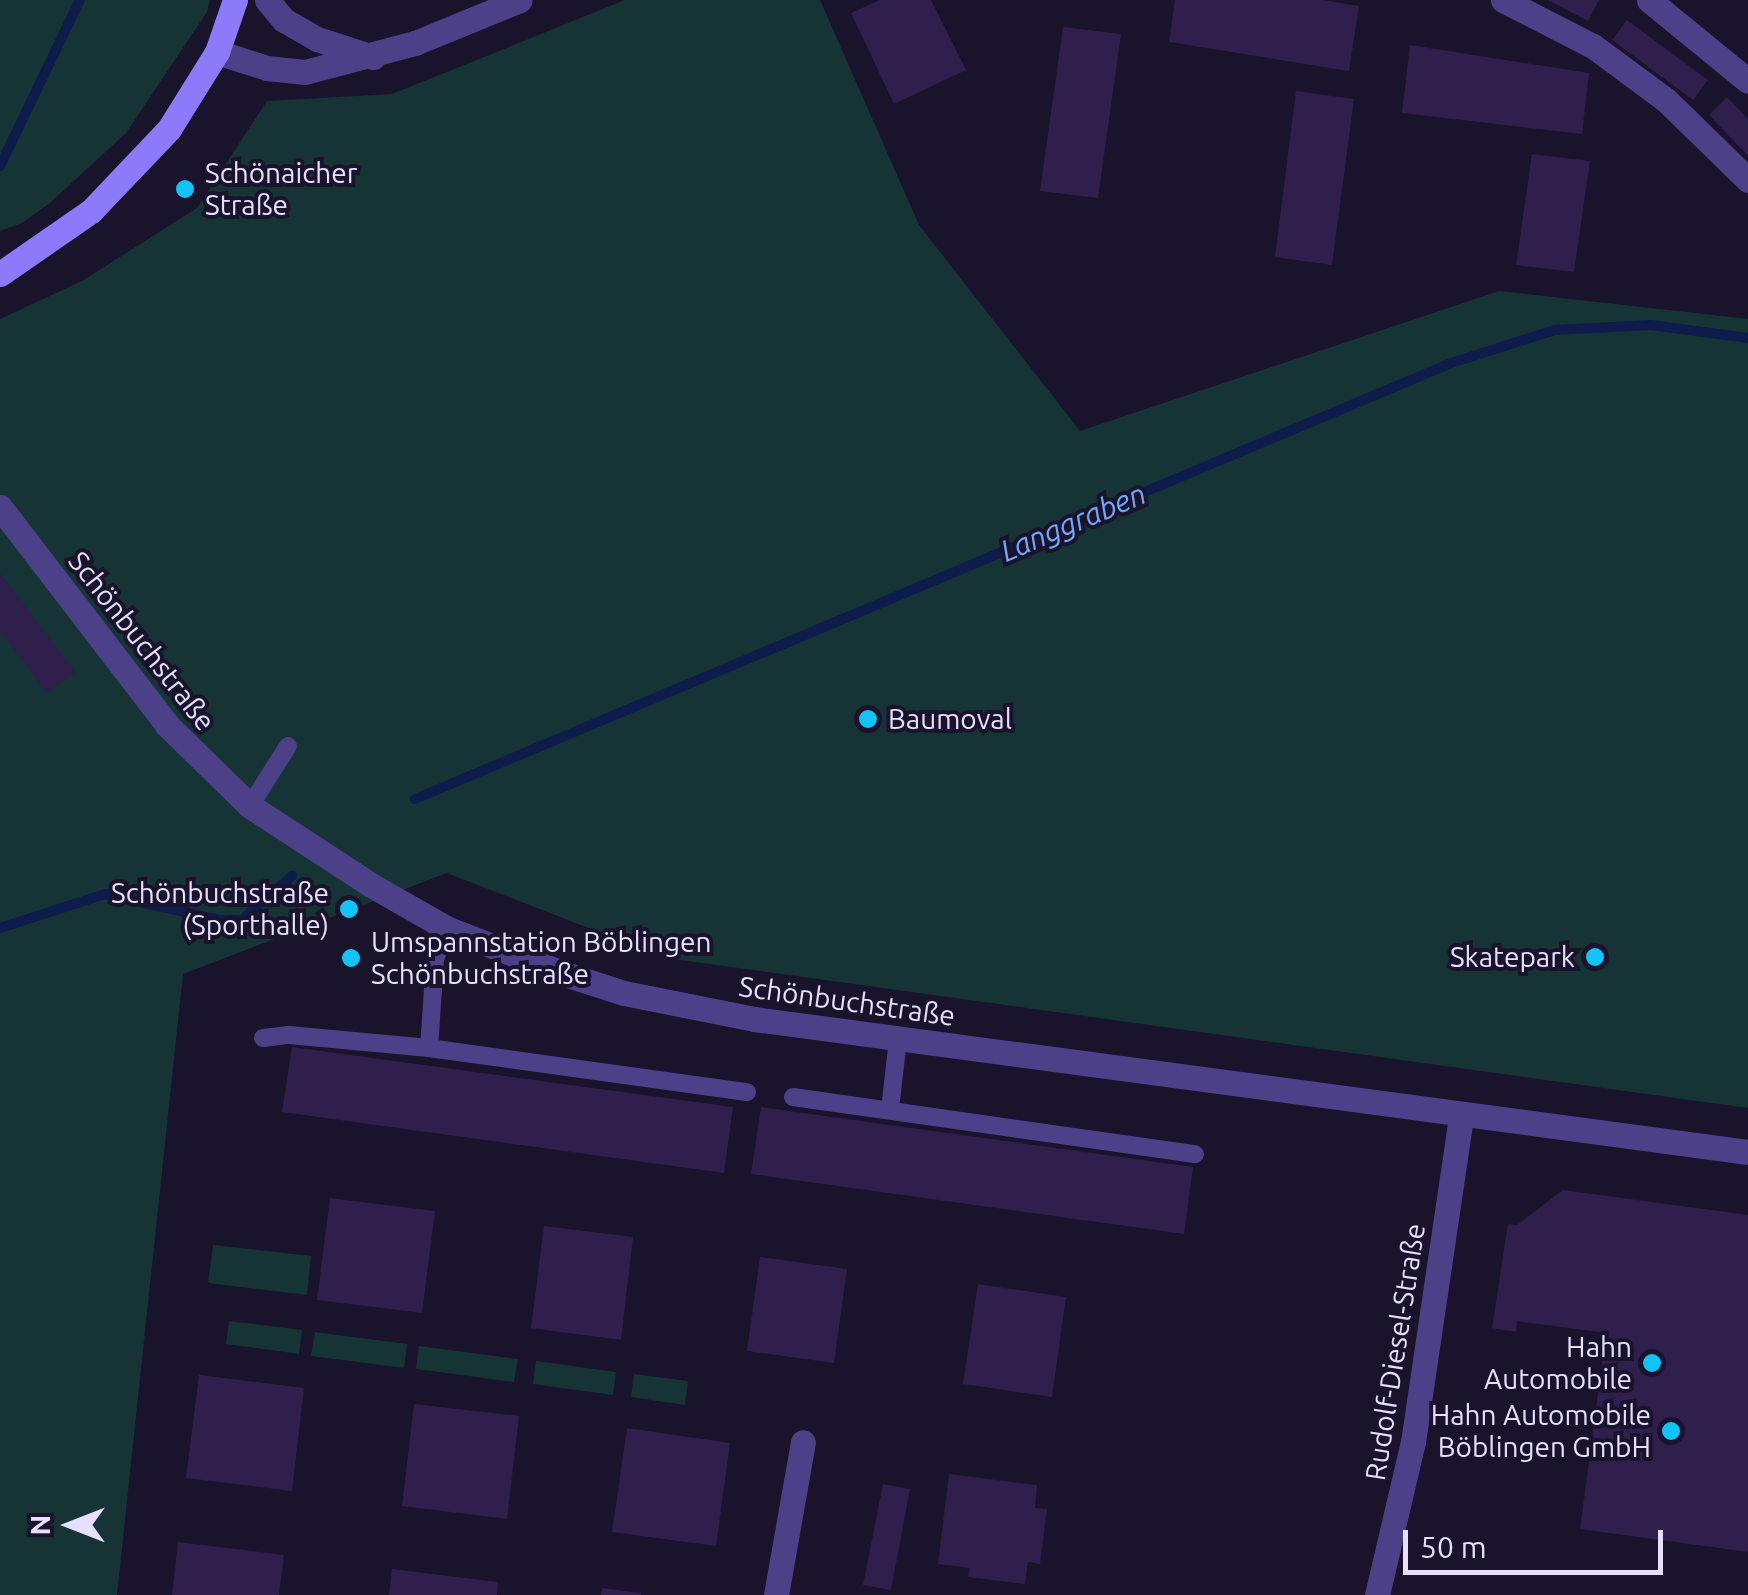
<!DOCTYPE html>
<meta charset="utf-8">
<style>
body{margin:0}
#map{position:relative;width:1748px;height:1595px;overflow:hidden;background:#1a132c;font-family:Ubuntu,sans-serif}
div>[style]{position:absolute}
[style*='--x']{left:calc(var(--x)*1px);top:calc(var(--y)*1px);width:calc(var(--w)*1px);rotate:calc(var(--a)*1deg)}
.green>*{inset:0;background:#163336}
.stream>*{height:10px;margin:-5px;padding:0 5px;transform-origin:5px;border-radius:5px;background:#0d1c4b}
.building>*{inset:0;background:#2e1f4d}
.service>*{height:18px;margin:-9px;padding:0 9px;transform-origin:9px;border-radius:9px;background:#4c4089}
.minor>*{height:25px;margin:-12.5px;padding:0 12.5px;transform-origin:12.5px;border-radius:12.5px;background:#4c4089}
.tertiary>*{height:25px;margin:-12.5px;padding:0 12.5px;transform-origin:12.5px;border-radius:12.5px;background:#4c4089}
.secondary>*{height:25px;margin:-12.5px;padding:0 12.5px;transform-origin:12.5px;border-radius:12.5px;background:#8d7afa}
.dots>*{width:28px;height:28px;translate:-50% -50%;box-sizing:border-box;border:5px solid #1a132c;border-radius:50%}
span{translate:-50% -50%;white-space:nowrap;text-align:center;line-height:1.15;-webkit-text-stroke:8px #1a132c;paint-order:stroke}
.poi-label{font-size:28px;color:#e6dffe}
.left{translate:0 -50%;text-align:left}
.right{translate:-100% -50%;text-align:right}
.street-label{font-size:28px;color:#e6dffe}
.water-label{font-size:30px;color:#71a9fa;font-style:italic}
.north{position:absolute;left:20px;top:1475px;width:100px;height:100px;-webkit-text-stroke:8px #1a132c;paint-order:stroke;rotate:270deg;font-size:28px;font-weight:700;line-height:40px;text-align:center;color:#e6dffe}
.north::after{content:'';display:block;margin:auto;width:35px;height:45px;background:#e6dffe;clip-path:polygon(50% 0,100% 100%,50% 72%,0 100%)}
.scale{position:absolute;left:1403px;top:1530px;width:260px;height:45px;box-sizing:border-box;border:5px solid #e6dffe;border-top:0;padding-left:12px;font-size:30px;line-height:35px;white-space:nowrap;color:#e6dffe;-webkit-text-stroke:8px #1a132c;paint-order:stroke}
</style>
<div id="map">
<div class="green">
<div style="clip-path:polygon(0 0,210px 0,207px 12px,126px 133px,50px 203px,22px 223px,0 231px)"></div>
<div style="clip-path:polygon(625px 0,820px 0,919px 225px,1080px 431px,1499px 291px,1748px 319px,1748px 1108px,666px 958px,447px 873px,183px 974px,117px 1595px,0 1595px,0 319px,82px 281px,197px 208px,267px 101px,392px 94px)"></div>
<div style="clip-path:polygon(213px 1245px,311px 1256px,307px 1295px,208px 1283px)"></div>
<div style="clip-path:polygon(229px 1321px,302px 1330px,299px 1354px,226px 1344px)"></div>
<div style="clip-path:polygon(315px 1332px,407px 1344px,404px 1368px,311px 1356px)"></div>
<div style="clip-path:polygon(419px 1346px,518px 1359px,514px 1382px,416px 1369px)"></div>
<div style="clip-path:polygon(536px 1361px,616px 1372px,613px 1395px,533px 1384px)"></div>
<div style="clip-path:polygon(634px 1374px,688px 1381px,685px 1405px,631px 1397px)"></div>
</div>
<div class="stream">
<div style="--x:0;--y:166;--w:184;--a:-64.3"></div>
<div style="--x:415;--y:799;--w:1124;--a:-22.82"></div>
<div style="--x:1451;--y:363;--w:109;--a:-17.6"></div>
<div style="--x:1555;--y:330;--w:96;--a:-3"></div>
<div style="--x:1651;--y:325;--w:98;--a:7.6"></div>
<div style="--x:0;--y:928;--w:110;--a:-17.9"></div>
<div style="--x:105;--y:894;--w:117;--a:12.8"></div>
<div style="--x:219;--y:920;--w:23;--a:0"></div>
<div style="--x:242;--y:920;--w:67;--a:-41.3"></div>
</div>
<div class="building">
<div style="clip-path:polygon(880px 0,931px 0,966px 70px,894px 104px,851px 13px)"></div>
<div style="clip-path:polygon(1175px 0,1323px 0,1359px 6px,1349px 71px,1169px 42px)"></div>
<div style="clip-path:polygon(1548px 0,1599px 0,1588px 21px)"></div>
<div style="clip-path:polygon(1627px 20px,1708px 80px,1693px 100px,1612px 40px)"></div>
<div style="clip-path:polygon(1063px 27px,1121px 34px,1098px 198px,1040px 191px)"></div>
<div style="clip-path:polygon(1410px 45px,1589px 73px,1582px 134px,1402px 113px)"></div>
<div style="clip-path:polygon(1296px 91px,1354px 99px,1332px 265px,1275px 257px)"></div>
<div style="clip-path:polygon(1727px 97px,1748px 119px,1748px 156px,1709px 115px)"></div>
<div style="clip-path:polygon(1532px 154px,1590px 161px,1574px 272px,1516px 265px)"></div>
<div style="clip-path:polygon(0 573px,75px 672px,47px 693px,0 631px)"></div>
<div style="clip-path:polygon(354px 944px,364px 952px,348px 972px,338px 964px)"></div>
<div style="clip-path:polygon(292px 1047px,733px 1107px,724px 1173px,282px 1112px)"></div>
<div style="clip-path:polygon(761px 1107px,1193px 1167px,1184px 1234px,751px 1174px)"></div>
<div style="clip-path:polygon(1563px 1190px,1748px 1215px,1748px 1552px,1580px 1529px,1606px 1333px,1517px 1321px,1516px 1332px,1492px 1328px,1508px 1224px,1517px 1225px)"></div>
<div style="clip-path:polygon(330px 1198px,435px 1211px,422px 1313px,317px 1300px)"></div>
<div style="clip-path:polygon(544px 1226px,633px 1237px,621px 1340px,531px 1328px)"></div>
<div style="clip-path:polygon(760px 1257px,847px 1269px,834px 1363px,747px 1351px)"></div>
<div style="clip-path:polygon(978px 1284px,1066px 1297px,1052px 1397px,963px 1384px)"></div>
<div style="clip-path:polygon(199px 1375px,304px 1388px,292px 1491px,186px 1478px)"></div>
<div style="clip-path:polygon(414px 1404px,519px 1416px,507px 1519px,402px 1506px)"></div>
<div style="clip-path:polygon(627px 1428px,730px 1443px,716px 1546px,612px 1532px)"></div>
<div style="clip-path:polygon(949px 1474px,1037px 1485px,1035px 1508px,1047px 1509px,1040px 1564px,1028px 1562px,1025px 1584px,968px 1577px,970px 1568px,938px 1564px)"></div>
<div style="clip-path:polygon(883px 1484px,910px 1489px,891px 1590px,863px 1585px)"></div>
<div style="clip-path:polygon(178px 1542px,284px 1555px,279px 1595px,172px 1595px)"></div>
<div style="clip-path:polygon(392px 1569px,498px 1582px,497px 1595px,389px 1595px)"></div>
<div style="clip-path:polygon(602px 1588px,641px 1593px,641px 1595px,601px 1595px)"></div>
</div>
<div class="service">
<div style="--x:250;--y:806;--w:71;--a:-57.7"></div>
<div style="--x:263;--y:1038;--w:26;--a:-7"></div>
<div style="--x:289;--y:1035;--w:141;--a:5.3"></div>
<div style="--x:429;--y:1048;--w:321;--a:7.9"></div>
<div style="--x:429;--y:1048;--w:89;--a:-86.1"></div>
<div style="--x:435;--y:959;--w:33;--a:-67"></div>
<div style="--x:793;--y:1097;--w:406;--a:8.1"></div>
<div style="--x:890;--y:1109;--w:69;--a:-83.4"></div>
</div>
<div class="minor">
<div style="--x:1503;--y:0;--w:101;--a:27.1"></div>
<div style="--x:1593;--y:46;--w:91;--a:36.5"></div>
<div style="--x:1666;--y:100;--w:115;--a:44.3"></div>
<div style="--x:776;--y:1595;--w:155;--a:-80"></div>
</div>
<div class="tertiary">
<div style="--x:267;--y:0;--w:26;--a:50"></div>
<div style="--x:284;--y:20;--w:38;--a:30"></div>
<div style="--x:317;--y:39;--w:59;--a:17.8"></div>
<div style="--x:1649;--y:0;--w:128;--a:39.3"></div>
<div style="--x:217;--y:52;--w:52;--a:17.7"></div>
<div style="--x:267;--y:68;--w:38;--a:6"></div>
<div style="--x:305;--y:72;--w:114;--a:-14.8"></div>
<div style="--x:415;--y:43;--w:113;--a:-22.3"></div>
<div style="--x:0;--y:507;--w:275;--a:52.5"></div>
<div style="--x:167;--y:725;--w:116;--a:44.3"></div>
<div style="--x:250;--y:806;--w:145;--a:33.1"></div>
<div style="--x:371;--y:885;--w:89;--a:29.7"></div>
<div style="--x:448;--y:929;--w:125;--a:21"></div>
<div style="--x:565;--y:974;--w:62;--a:17.9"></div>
<div style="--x:624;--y:993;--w:133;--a:11.3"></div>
<div style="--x:754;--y:1019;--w:1003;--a:7.62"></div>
<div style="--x:1377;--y:1595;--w:157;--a:-76.8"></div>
<div style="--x:1413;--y:1442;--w:331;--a:-81.6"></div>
</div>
<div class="secondary">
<div style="--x:0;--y:274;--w:111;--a:-34.7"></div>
<div style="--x:91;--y:211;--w:113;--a:-46.4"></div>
<div style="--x:169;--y:129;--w:91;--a:-58.1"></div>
<div style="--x:217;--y:52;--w:55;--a:-70.9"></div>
</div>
<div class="dots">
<div style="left:185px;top:189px;background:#12c3f7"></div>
<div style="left:868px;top:719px;background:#12c3f7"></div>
<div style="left:349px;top:909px;background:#12c3f7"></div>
<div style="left:1595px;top:957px;background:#12c3f7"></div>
<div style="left:351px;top:958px;background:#12c3f7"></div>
<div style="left:1652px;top:1363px;background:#12c3f7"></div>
<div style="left:1671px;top:1431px;background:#12c3f7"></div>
</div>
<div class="poi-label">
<span class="left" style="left:205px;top:189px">Schönaicher<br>Straße</span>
<span class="left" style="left:888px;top:719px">Baumoval</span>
<span class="right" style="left:329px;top:909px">Schönbuchstraße<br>(Sporthalle)</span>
<span class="left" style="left:371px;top:958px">Umspannstation Böblingen<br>Schönbuchstraße</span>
<span class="right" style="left:1575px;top:957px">Skatepark</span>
<span class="right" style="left:1632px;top:1363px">Hahn<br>Automobile</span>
<span class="right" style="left:1651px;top:1431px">Hahn Automobile<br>Böblingen GmbH</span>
</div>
<div class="street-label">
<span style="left:142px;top:641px;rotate:52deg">Schönbuchstraße</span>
<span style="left:847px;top:1001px;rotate:8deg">Schönbuchstraße</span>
<span style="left:1395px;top:1352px;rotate:-81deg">Rudolf-Diesel-Straße</span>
</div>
<div class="water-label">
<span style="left:1073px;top:522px;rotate:-23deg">Langgraben</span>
</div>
<div class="north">N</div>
<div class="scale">50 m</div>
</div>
